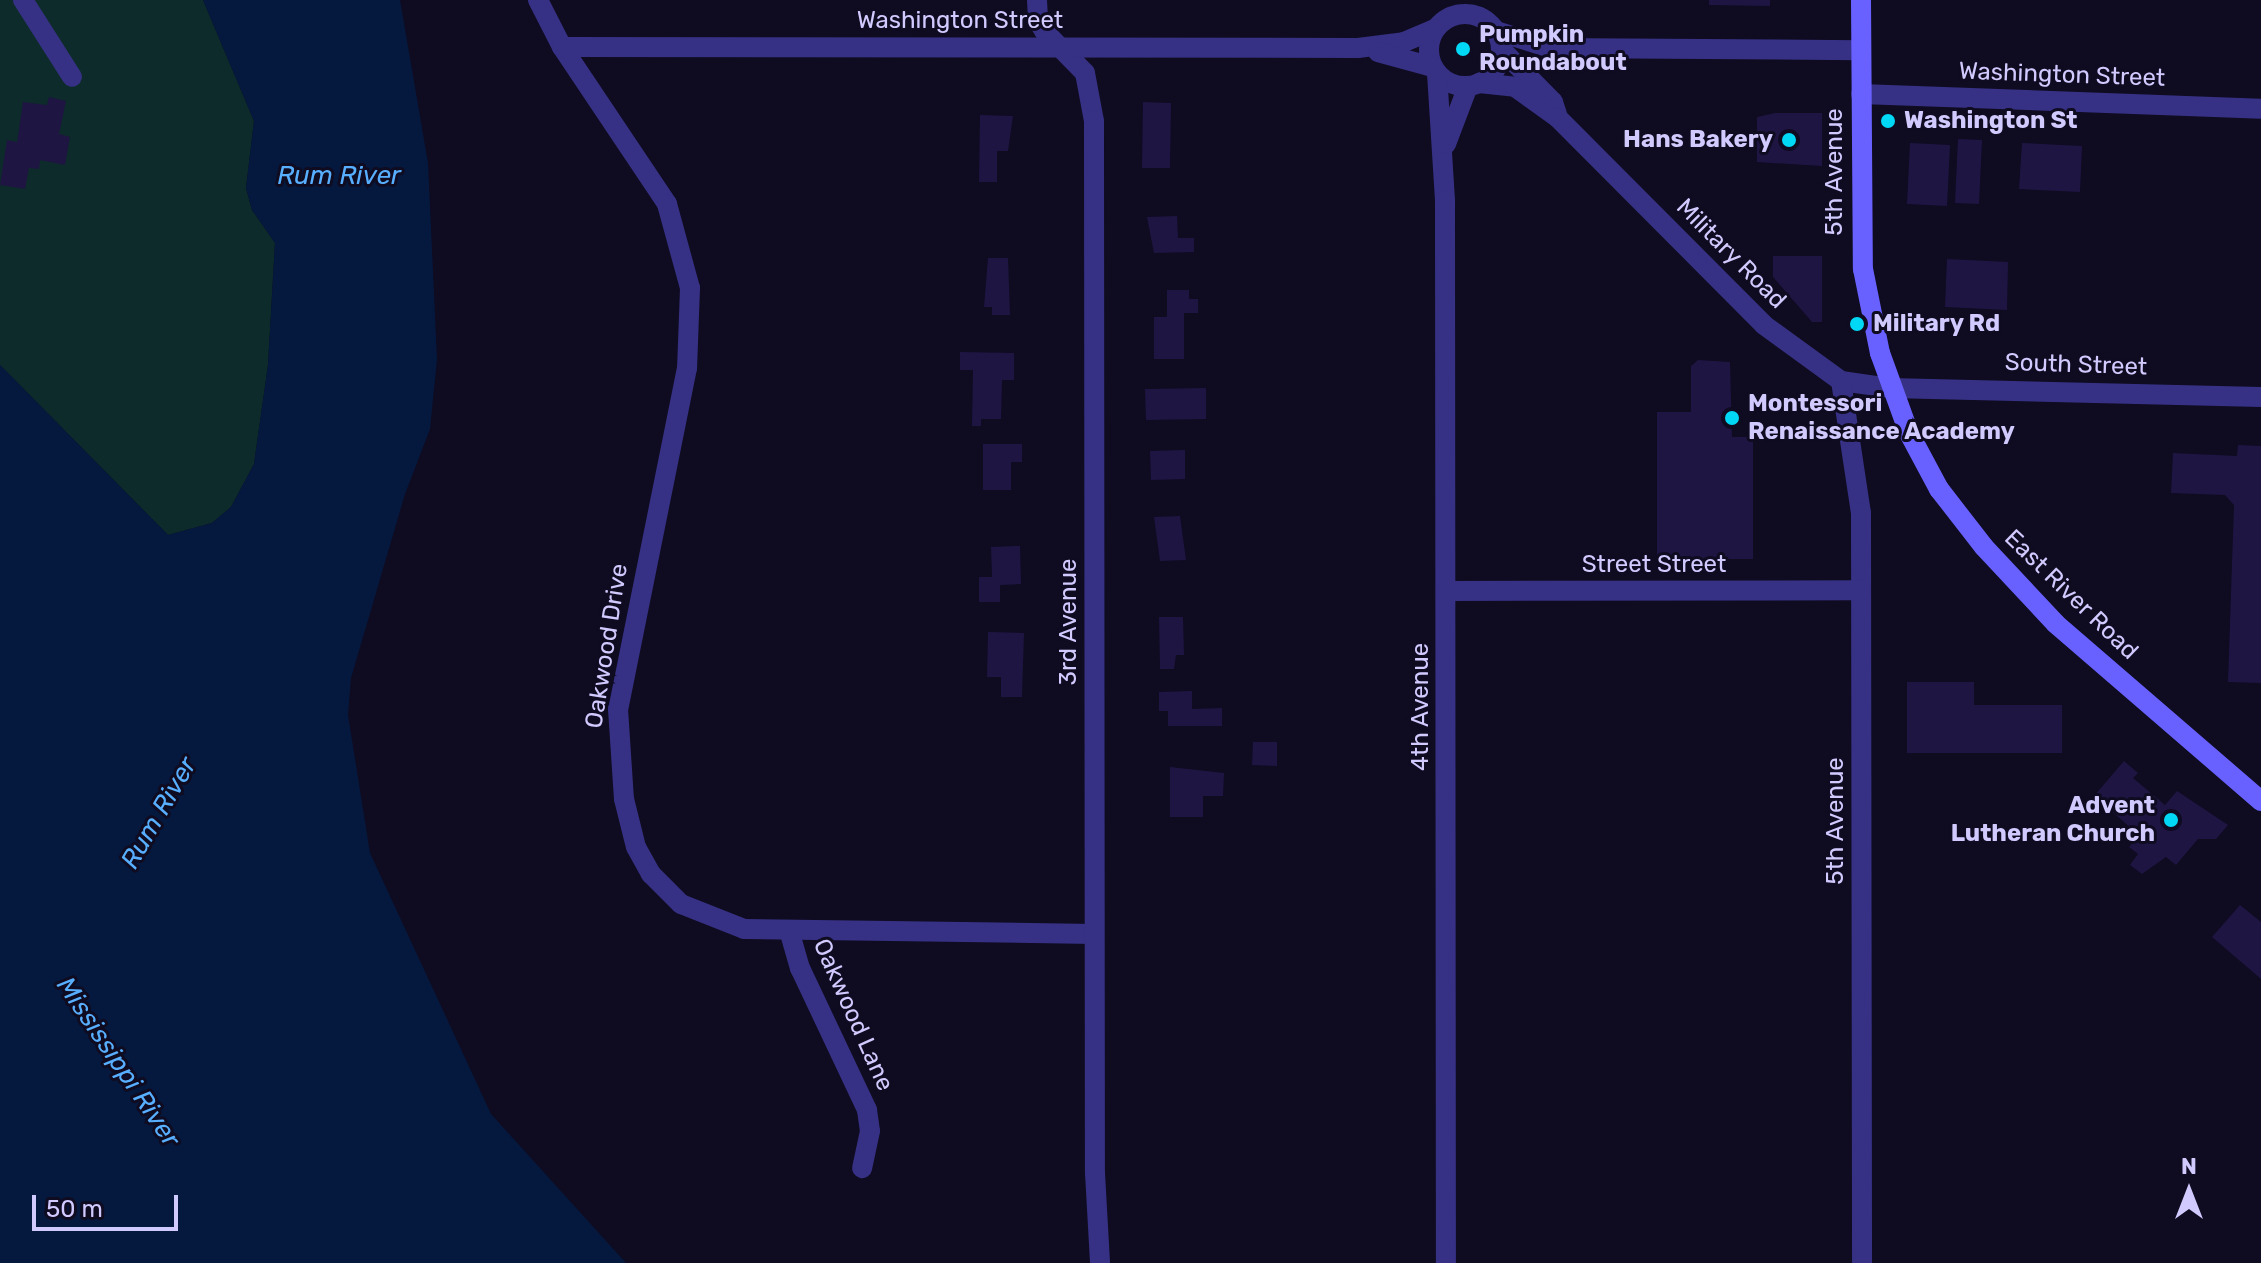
<!DOCTYPE html>
<style>
body{margin:0}
#map{position:relative;width:2261px;height:1263px;overflow:hidden;background:#0f0b20;font-family:Rubik,sans-serif}
div>[style]{position:absolute}
[style*='--x']{left:calc(var(--x)*1px);top:calc(var(--y)*1px);width:calc(var(--w)*1px);rotate:calc(var(--a)*1deg)}
.green>*{inset:0;background:#0d2b2a}
.water>*{inset:0;background:#05193f}
.building>*{inset:0;background:#1f1543}
.minor>*{height:20px;margin:-10px;padding:0 10px;transform-origin:10px;border-radius:10px;background:#363184}
.minor>.ring{margin:-10px;padding:0;box-sizing:content-box;background:none;border:20px solid #363184;border-radius:50%}
.secondary>*{height:20px;margin:-10px;padding:0 10px;transform-origin:10px;border-radius:10px;background:#6861ff}
.dots>*{width:22px;height:22px;translate:-50% -50%;box-sizing:border-box;border:4px solid #0f0b20;border-radius:50%}
span{translate:-50% -50%;white-space:nowrap;text-align:center;line-height:1.15;-webkit-text-stroke:6px #0f0b20;paint-order:stroke}
.street-label{font-size:24px;color:#d1caff}
.poi-label{font-size:24px;color:#d1caff;font-weight:700}
.left{translate:0 -50%;text-align:left}
.right{translate:-100% -50%;text-align:right}
.water-label{font-size:26px;color:#58afff;font-style:italic}
.north{position:absolute;left:2149px;top:1151px;width:80px;height:80px;-webkit-text-stroke:6px #0f0b20;paint-order:stroke;rotate:0deg;font-size:22px;font-weight:700;line-height:32px;text-align:center;color:#d1caff}
.north::after{content:'';display:block;margin:auto;width:28px;height:36px;background:#d1caff;clip-path:polygon(50% 0,100% 100%,50% 72%,0 100%)}
.scale{position:absolute;left:32px;top:1195px;width:146px;height:36px;box-sizing:border-box;border:4px solid #d1caff;border-top:0;padding-left:10px;font-size:24px;line-height:28px;white-space:nowrap;color:#d1caff;-webkit-text-stroke:6px #0f0b20;paint-order:stroke}
</style>
<div id="map">
<div class="green">
<div style="clip-path:polygon(0 0,203px 0,254px 121px,246px 188px,252px 210px,275px 243px,268px 365px,254px 464px,231px 507px,212px 523px,168px 535px,0 365px)"></div>
</div>
<div class="water">
<div style="clip-path:polygon(203px 0,400px 0,428px 163px,437px 359px,430px 429px,405px 494px,351px 678px,348px 715px,370px 853px,491px 1114px,626px 1263px,0 1263px,0 365px,168px 535px,212px 523px,231px 507px,254px 464px,268px 365px,275px 243px,252px 210px,246px 188px,254px 121px)"></div>
</div>
<div class="building">
<div style="clip-path:polygon(1709px 0,1770px 0,1770px 6px,1709px 5px)"></div>
<div style="clip-path:polygon(49px 97px,66px 101px,59px 134px,70px 137px,65px 165px,40px 160px,39px 169px,29px 168px,25px 189px,0 185px,7px 140px,17px 142px,23px 102px,47px 105px)"></div>
<div style="clip-path:polygon(1143px 102px,1171px 103px,1170px 168px,1142px 168px)"></div>
<div style="clip-path:polygon(1775px 113px,1822px 113px,1822px 166px,1757px 162px,1757px 117px)"></div>
<div style="clip-path:polygon(980px 115px,1013px 116px,1008px 151px,997px 151px,997px 182px,979px 182px)"></div>
<div style="clip-path:polygon(1958px 139px,1982px 140px,1979px 204px,1955px 203px)"></div>
<div style="clip-path:polygon(1910px 143px,1950px 145px,1947px 206px,1907px 204px)"></div>
<div style="clip-path:polygon(2022px 143px,2082px 146px,2080px 192px,2019px 189px)"></div>
<div style="clip-path:polygon(1177px 216px,1178px 238px,1194px 238px,1194px 252px,1154px 253px,1147px 217px)"></div>
<div style="clip-path:polygon(1773px 256px,1822px 256px,1822px 322px,1812px 322px,1773px 277px)"></div>
<div style="clip-path:polygon(988px 258px,1008px 258px,1010px 315px,992px 315px,992px 307px,984px 307px)"></div>
<div style="clip-path:polygon(1947px 259px,2008px 262px,2007px 310px,1945px 307px)"></div>
<div style="clip-path:polygon(1167px 290px,1189px 290px,1189px 299px,1198px 299px,1198px 313px,1184px 313px,1184px 359px,1154px 359px,1154px 317px,1167px 317px)"></div>
<div style="clip-path:polygon(960px 352px,1014px 353px,1014px 380px,1002px 380px,1001px 419px,981px 419px,981px 426px,972px 426px,973px 370px,960px 370px)"></div>
<div style="clip-path:polygon(1698px 360px,1730px 362px,1732px 437px,1753px 437px,1753px 559px,1657px 559px,1657px 412px,1691px 412px,1691px 366px)"></div>
<div style="clip-path:polygon(1206px 388px,1206px 419px,1146px 420px,1145px 389px)"></div>
<div style="clip-path:polygon(983px 444px,1022px 444px,1022px 462px,1011px 462px,1011px 490px,983px 490px)"></div>
<div style="clip-path:polygon(2238px 445px,2261px 446px,2261px 683px,2228px 682px,2234px 505px,2225px 495px,2171px 493px,2173px 453px,2237px 456px)"></div>
<div style="clip-path:polygon(1185px 450px,1185px 479px,1151px 480px,1150px 451px)"></div>
<div style="clip-path:polygon(1180px 516px,1186px 560px,1160px 561px,1154px 517px)"></div>
<div style="clip-path:polygon(1020px 546px,1021px 584px,1000px 585px,1000px 602px,979px 602px,979px 577px,992px 577px,991px 547px)"></div>
<div style="clip-path:polygon(1159px 617px,1183px 617px,1184px 655px,1176px 655px,1174px 669px,1160px 669px)"></div>
<div style="clip-path:polygon(988px 632px,1024px 633px,1022px 697px,1001px 697px,1001px 677px,987px 677px)"></div>
<div style="clip-path:polygon(1907px 682px,1974px 682px,1974px 705px,2062px 705px,2062px 753px,1907px 753px)"></div>
<div style="clip-path:polygon(1192px 691px,1192px 709px,1222px 708px,1222px 726px,1168px 726px,1168px 711px,1159px 711px,1159px 692px)"></div>
<div style="clip-path:polygon(1253px 742px,1277px 742px,1277px 766px,1252px 765px)"></div>
<div style="clip-path:polygon(2124px 761px,2138px 773px,2133px 778px,2165px 805px,2177px 791px,2228px 825px,2216px 839px,2198px 839px,2176px 865px,2166px 857px,2142px 874px,2130px 865px,2138px 854px,2129px 847px,2139px 835px,2094px 796px)"></div>
<div style="clip-path:polygon(1170px 767px,1224px 773px,1223px 796px,1203px 796px,1203px 817px,1170px 817px)"></div>
<div style="clip-path:polygon(2240px 905px,2261px 922px,2261px 979px,2212px 937px)"></div>
</div>
<div class="minor">
<div style="--x:23;--y:0;--w:91;--a:57.5"></div>
<div style="--x:538;--y:0;--w:53;--a:62.9"></div>
<div style="--x:562;--y:47;--w:189;--a:56.2"></div>
<div style="--x:667;--y:204;--w:87;--a:74.7"></div>
<div style="--x:690;--y:288;--w:80;--a:92.1"></div>
<div style="--x:687;--y:368;--w:348;--a:101.4"></div>
<div style="--x:618;--y:709;--w:90;--a:86.2"></div>
<div style="--x:624;--y:799;--w:49;--a:76"></div>
<div style="--x:636;--y:847;--w:31;--a:61"></div>
<div style="--x:651;--y:874;--w:42;--a:45"></div>
<div style="--x:681;--y:904;--w:68;--a:21.6"></div>
<div style="--x:744;--y:929;--w:350;--a:0.8"></div>
<div style="--x:1037;--y:0;--w:21;--a:87"></div>
<div style="--x:1038;--y:21;--w:13;--a:58"></div>
<div style="--x:1045;--y:32;--w:57;--a:45.7"></div>
<div style="--x:1085;--y:73;--w:49;--a:79.4"></div>
<div style="--x:1094;--y:121;--w:1052;--a:89.95"></div>
<div style="--x:1095;--y:1173;--w:90;--a:86.8"></div>
<div class="ring" style="left:1429px;top:14px;width:52px;height:52px"></div>
<div style="--x:1496;--y:31;--w:58;--a:17.2"></div>
<div style="--x:1551;--y:48;--w:310;--a:0.4"></div>
<div style="--x:562;--y:47;--w:796;--a:0.07"></div>
<div style="--x:1358;--y:48;--w:46;--a:-7.4"></div>
<div style="--x:1404;--y:42;--w:34;--a:-23"></div>
<div style="--x:1501;--y:49;--w:74;--a:45.5"></div>
<div style="--x:1553;--y:102;--w:13;--a:72"></div>
<div style="--x:1378;--y:52;--w:57;--a:15.3"></div>
<div style="--x:1437;--y:73;--w:128;--a:86.4"></div>
<div style="--x:1445;--y:201;--w:1062;--a:89.95"></div>
<div style="--x:1479;--y:83;--w:36;--a:6"></div>
<div style="--x:1515;--y:87;--w:53;--a:35.8"></div>
<div style="--x:1558;--y:118;--w:292;--a:45.1"></div>
<div style="--x:1764;--y:325;--w:95;--a:36"></div>
<div style="--x:1841;--y:381;--w:49;--a:8.1"></div>
<div style="--x:1890;--y:388;--w:371;--a:1.4"></div>
<div style="--x:1861;--y:94;--w:400;--a:2.1"></div>
<div style="--x:1446;--y:144;--w:62;--a:-69.2"></div>
<div style="--x:1841;--y:381;--w:134;--a:81.4"></div>
<div style="--x:1861;--y:513;--w:750;--a:89.92"></div>
<div style="--x:1447;--y:591;--w:414;--a:-0.1"></div>
<div style="--x:789;--y:930;--w:40;--a:74"></div>
<div style="--x:800;--y:968;--w:157;--a:64.7"></div>
<div style="--x:867;--y:1110;--w:21;--a:82"></div>
<div style="--x:870;--y:1131;--w:38;--a:102"></div>
</div>
<div class="secondary">
<div style="--x:1861;--y:0;--w:269;--a:89.6"></div>
<div style="--x:1863;--y:269;--w:86;--a:78.6"></div>
<div style="--x:1880;--y:353;--w:85;--a:70.1"></div>
<div style="--x:1909;--y:433;--w:64;--a:61.8"></div>
<div style="--x:1939;--y:489;--w:73;--a:52.2"></div>
<div style="--x:1984;--y:547;--w:105;--a:46.9"></div>
<div style="--x:2056;--y:624;--w:271;--a:40.8"></div>
</div>
<div class="dots">
<div style="left:1463px;top:49px;background:#00d8f5"></div>
<div style="left:1888px;top:121px;background:#00d8f5"></div>
<div style="left:1789px;top:140px;background:#00d8f5"></div>
<div style="left:1857px;top:324px;background:#00d8f5"></div>
<div style="left:1732px;top:418px;background:#00d8f5"></div>
<div style="left:2171px;top:820px;background:#00d8f5"></div>
</div>
<div class="street-label">
<span style="left:960px;top:21px">Washington Street</span>
<span style="left:2062px;top:75px;rotate:2deg">Washington Street</span>
<span style="left:1835px;top:172px;rotate:-90deg">5th Avenue</span>
<span style="left:1731px;top:254px;rotate:45deg">Military Road</span>
<span style="left:2076px;top:365px;rotate:2deg">South Street</span>
<span style="left:1654px;top:565px">Street Street</span>
<span style="left:2071px;top:595px;rotate:44deg">East River Road</span>
<span style="left:1069px;top:622px;rotate:-90deg">3rd Avenue</span>
<span style="left:607px;top:646px;rotate:-81deg">Oakwood Drive</span>
<span style="left:1421px;top:707px;rotate:-90deg">4th Avenue</span>
<span style="left:1836px;top:821px;rotate:-90deg">5th Avenue</span>
<span style="left:853px;top:1015px;rotate:66deg">Oakwood Lane</span>
</div>
<div class="poi-label">
<span class="left" style="left:1479px;top:49px">Pumpkin<br>Roundabout</span>
<span class="left" style="left:1904px;top:121px">Washington St</span>
<span class="right" style="left:1773px;top:140px">Hans Bakery</span>
<span class="left" style="left:1873px;top:324px">Military Rd</span>
<span class="left" style="left:1748px;top:418px">Montessori<br>Renaissance Academy</span>
<span class="right" style="left:2155px;top:820px">Advent<br>Lutheran Church</span>
</div>
<div class="water-label">
<span style="left:339px;top:176px">Rum River</span>
<span style="left:159px;top:813px;rotate:-60deg">Rum River</span>
<span style="left:118px;top:1062px;rotate:56deg">Mississippi River</span>
</div>
<div class="north">N</div>
<div class="scale">50 m</div>
</div>
